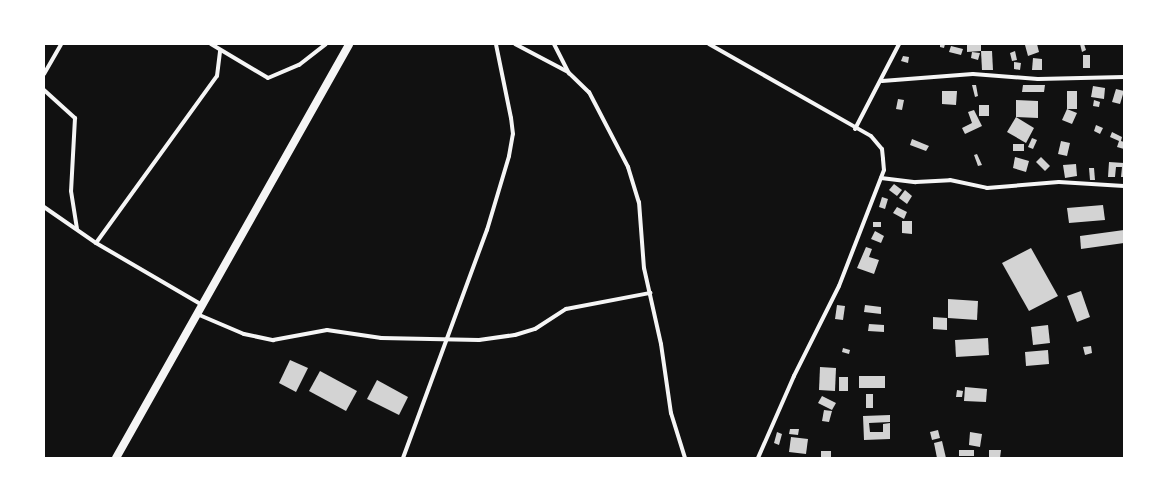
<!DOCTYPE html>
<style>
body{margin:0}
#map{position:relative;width:1168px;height:502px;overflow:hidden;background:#111;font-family:"IBM Plex Sans",sans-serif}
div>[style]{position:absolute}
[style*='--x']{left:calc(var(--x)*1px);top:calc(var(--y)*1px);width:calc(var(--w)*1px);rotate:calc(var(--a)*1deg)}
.building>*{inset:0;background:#d3d3d3}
.minor>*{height:4px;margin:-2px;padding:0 2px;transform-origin:2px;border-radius:2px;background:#f5f5f5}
.trunk>*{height:8px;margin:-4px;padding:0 4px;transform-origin:4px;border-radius:4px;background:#f5f5f5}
span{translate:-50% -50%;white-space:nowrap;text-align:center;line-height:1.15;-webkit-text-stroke:3.5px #fff;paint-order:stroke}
.frame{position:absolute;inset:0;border:45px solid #fff;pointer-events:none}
</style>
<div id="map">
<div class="building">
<div style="clip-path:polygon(940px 44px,945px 44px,944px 48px,940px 47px)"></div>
<div style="clip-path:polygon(967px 44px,981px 44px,981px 51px,967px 52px)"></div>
<div style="clip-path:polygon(1029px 44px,1037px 44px,1039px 52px,1028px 56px,1025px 45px)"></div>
<div style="clip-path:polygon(1080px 44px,1084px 44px,1086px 50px,1082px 52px)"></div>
<div style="clip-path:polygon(951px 46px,963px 49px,961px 55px,949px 52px)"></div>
<div style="clip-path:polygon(981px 51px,992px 51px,993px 70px,982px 70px)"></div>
<div style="clip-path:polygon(1015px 51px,1017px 60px,1012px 61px,1010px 53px)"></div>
<div style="clip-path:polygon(972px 52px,980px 53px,978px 60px,971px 58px)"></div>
<div style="clip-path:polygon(1083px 55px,1090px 55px,1090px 68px,1083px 68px)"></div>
<div style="clip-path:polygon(903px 56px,909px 57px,908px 63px,901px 61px)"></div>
<div style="clip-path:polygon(1033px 58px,1042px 59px,1042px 70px,1032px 70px)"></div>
<div style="clip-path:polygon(1014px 62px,1021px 63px,1020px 70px,1014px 69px)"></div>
<div style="clip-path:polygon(972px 85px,976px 85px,978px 96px,975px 97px)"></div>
<div style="clip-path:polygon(1023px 85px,1045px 85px,1044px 92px,1022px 92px)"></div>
<div style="clip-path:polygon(1093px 86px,1105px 88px,1104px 99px,1091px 97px)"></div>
<div style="clip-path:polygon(1116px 89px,1124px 91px,1120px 104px,1112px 102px)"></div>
<div style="clip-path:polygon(942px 91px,957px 91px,956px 105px,942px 104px)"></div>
<div style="clip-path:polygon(1067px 91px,1077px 91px,1077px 109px,1067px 109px)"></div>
<div style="clip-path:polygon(898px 99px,904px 100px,902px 110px,896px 109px)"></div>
<div style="clip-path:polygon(1016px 100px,1038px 101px,1038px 118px,1016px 117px)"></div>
<div style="clip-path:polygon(1094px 100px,1100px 102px,1099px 107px,1093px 106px)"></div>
<div style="clip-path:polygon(979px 105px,989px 105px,989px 116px,979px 116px)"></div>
<div style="clip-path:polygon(1067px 109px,1077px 113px,1072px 124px,1062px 120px)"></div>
<div style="clip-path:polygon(974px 110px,982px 126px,965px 134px,962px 128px,972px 123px,968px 112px)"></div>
<div style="clip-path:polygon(1016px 117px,1034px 128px,1026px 143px,1007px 132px)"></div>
<div style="clip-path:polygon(1096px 125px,1103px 128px,1100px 134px,1094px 131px)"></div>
<div style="clip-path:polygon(1112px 132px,1122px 137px,1121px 141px,1124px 142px,1124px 149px,1117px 147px,1119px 141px,1110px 137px)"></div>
<div style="clip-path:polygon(1032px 138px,1037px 140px,1033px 149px,1028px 147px)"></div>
<div style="clip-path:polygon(912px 139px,929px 146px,926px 151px,910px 145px)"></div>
<div style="clip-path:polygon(1061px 141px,1070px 143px,1067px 156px,1058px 154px)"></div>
<div style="clip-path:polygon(1013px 144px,1024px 144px,1024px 151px,1013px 151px)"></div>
<div style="clip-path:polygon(977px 154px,982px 165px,978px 166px,974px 155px)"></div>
<div style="clip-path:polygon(1015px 157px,1029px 161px,1026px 172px,1013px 168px)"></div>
<div style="clip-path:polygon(1041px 157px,1050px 166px,1045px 171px,1036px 162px)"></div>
<div style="clip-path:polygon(1109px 162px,1124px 163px,1124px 177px,1121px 177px,1122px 167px,1116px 167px,1115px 177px,1108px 177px)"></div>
<div style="clip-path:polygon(1076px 164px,1077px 176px,1065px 178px,1063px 165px)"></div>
<div style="clip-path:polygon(1089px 168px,1094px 168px,1095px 180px,1090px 180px)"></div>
<div style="clip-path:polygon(894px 184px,902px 190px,897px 196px,889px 190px)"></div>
<div style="clip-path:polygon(905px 190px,912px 196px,907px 204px,899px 198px)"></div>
<div style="clip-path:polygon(882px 197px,888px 199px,885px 209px,879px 207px)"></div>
<div style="clip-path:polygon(1103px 205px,1105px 220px,1069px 223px,1067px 208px)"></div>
<div style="clip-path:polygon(897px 207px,907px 212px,904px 219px,893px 213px)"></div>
<div style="clip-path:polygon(902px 221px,912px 221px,912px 234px,902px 233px)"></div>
<div style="clip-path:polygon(873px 222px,881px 222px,881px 227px,873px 227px)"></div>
<div style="clip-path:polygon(1124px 230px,1124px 243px,1081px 249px,1080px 236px)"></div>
<div style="clip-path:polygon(875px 231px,884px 236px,881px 243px,871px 239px)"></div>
<div style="clip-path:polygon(866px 247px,872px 249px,869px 257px,879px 260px,874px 274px,857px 268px)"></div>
<div style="clip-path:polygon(1031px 248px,1058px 296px,1029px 311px,1002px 263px)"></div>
<div style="clip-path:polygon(1081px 291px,1090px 317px,1077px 322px,1067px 296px)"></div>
<div style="clip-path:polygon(948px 299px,978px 301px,977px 320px,948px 318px)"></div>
<div style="clip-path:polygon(837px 305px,845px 306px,843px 320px,835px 319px)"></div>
<div style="clip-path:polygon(865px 305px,881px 307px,881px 314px,864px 312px)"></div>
<div style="clip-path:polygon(933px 317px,947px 318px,947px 330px,933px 329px)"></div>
<div style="clip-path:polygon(869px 324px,884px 325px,884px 332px,868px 331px)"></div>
<div style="clip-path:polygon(1048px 325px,1050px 343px,1033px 345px,1031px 327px)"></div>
<div style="clip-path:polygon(988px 338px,989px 355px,956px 357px,955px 340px)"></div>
<div style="clip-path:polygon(1091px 346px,1092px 353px,1085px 355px,1083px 347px)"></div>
<div style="clip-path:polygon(843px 348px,850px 350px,849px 354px,842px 352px)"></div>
<div style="clip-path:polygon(1048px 350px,1049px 364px,1026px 366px,1025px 352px)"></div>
<div style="clip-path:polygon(290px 360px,308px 368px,296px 392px,279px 383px)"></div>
<div style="clip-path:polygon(820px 367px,836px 368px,835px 391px,819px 390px)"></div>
<div style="clip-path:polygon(320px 371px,357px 391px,346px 411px,309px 391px)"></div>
<div style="clip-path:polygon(859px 376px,885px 376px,885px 388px,859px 388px)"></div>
<div style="clip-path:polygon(839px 377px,848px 377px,848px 391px,839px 391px)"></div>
<div style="clip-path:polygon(377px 380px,408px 397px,399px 415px,367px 399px)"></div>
<div style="clip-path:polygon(965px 387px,987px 389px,986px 402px,964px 401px)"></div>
<div style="clip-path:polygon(957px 390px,963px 391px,962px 397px,956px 397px)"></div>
<div style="clip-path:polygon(866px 394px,873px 394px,873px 408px,866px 408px)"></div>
<div style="clip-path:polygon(822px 396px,836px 403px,832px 410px,818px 403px)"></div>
<div style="clip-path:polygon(824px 410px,832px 411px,829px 422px,822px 421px)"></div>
<div style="clip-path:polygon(890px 415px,890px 422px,869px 423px,870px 432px,883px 432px,883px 424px,890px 423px,890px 439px,864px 440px,863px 416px)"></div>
<div style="clip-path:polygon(790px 429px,799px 429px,798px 435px,789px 434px)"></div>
<div style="clip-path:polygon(938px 430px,940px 438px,932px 440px,930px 432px)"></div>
<div style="clip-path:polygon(777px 432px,782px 434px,779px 445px,774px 443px)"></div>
<div style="clip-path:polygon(970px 432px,982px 434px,980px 447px,969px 445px)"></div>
<div style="clip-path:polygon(791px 437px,808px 439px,806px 454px,789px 452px)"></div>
<div style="clip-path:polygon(942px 441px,946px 458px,937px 458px,934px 443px)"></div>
<div style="clip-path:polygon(959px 450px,974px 450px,974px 456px,959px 456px)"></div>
<div style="clip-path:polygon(989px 450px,1001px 450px,1000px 458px,989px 458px)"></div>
<div style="clip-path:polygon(821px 451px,831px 451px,831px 458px,821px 458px)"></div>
</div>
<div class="minor">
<div style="--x:211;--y:44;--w:66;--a:30.8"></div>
<div style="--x:268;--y:78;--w:34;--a:-23"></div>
<div style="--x:299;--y:65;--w:34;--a:-38"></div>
<div style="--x:515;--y:44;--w:60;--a:27.8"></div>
<div style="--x:554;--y:44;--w:33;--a:63"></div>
<div style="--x:569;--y:73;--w:28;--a:44"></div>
<div style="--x:589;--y:92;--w:85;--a:62.5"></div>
<div style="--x:628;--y:167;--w:37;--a:73"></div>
<div style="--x:639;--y:202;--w:66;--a:85.7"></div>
<div style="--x:644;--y:268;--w:78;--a:77.4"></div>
<div style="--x:661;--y:344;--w:70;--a:81.8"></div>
<div style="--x:671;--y:413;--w:47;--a:72.7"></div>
<div style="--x:709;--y:44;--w:186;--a:29.6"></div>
<div style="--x:871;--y:136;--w:17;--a:50"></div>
<div style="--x:882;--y:149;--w:10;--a:84"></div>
<div style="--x:883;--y:159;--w:11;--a:85"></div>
<div style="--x:884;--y:170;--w:124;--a:111.2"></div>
<div style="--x:839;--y:286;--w:101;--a:116.6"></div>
<div style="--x:794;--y:376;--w:90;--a:113.7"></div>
<div style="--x:44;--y:74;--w:34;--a:-60"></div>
<div style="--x:882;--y:81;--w:91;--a:-4.4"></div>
<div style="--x:973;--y:74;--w:65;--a:4.4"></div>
<div style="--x:1038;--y:79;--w:86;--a:-1.3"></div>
<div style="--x:44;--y:90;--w:42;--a:42.1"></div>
<div style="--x:75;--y:118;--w:73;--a:93.1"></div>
<div style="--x:71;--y:191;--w:38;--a:81"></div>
<div style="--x:855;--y:129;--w:96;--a:-62.6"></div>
<div style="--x:881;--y:178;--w:35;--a:7"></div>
<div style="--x:916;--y:182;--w:34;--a:-3"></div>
<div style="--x:950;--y:180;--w:38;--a:12"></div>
<div style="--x:987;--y:188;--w:72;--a:-4.8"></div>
<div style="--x:1059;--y:182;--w:65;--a:3.5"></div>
<div style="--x:44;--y:207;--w:63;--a:34.7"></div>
<div style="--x:96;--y:243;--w:123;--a:30.3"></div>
<div style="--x:96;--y:243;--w:206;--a:-54.1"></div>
<div style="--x:217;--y:76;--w:25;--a:-83"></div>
<div style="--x:197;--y:314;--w:51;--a:23.1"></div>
<div style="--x:244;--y:334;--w:30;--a:12"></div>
<div style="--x:273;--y:340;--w:55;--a:-10.5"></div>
<div style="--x:327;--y:330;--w:55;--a:8.4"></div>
<div style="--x:381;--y:338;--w:98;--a:1.2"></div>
<div style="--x:479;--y:340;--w:36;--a:-8"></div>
<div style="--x:515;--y:335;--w:21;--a:-17"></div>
<div style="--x:535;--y:329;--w:37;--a:-33"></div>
<div style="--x:566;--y:309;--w:86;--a:-10.8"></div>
<div style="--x:403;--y:458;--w:243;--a:-69.8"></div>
<div style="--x:487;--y:230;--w:77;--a:-73.4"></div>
<div style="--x:509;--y:156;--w:22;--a:-80"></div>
<div style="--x:513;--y:134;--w:16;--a:-97"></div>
<div style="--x:511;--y:118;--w:76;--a:-101.5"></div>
</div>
<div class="trunk">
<div style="--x:116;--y:458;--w:475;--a:-60.6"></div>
</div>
<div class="frame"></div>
</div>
